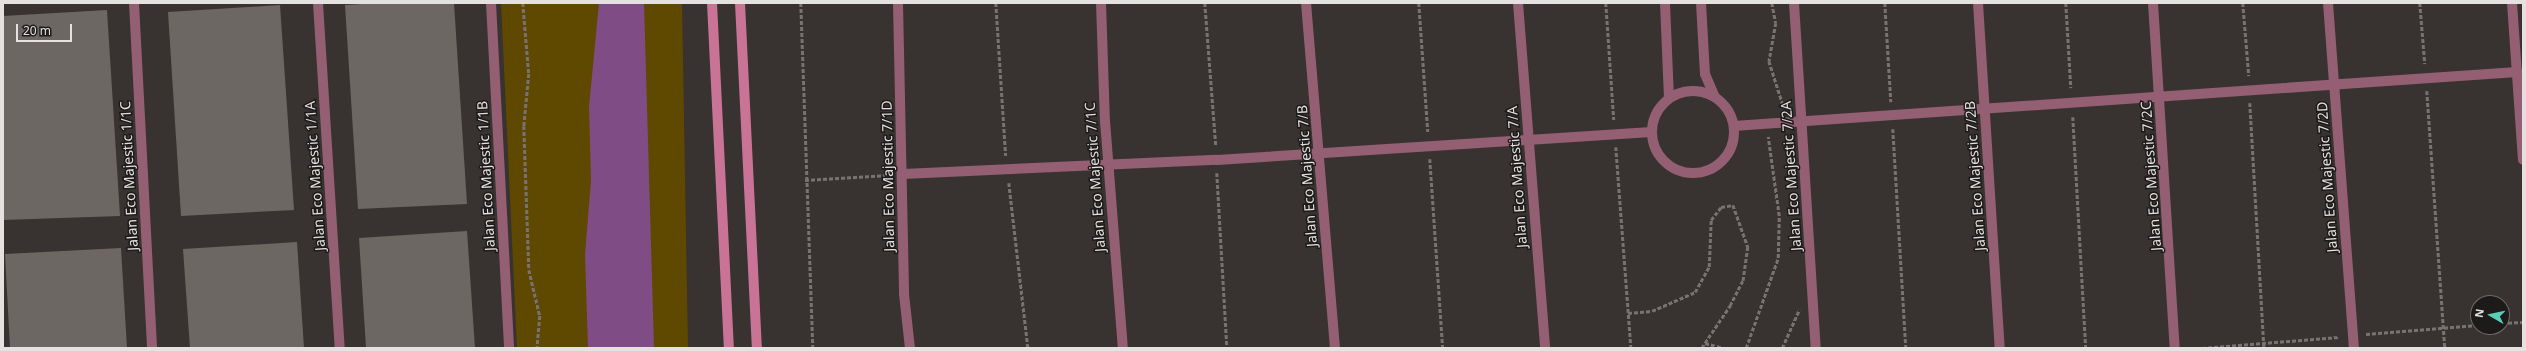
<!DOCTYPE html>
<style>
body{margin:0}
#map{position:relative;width:2526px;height:351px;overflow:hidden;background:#383231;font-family:"Noto Sans",sans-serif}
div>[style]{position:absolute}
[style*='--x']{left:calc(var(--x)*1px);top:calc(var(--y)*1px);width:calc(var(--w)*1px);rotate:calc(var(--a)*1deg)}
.green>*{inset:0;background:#5f4800}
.water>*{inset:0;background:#804c86}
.building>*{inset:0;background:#6d6763}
.path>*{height:2.5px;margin-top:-1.25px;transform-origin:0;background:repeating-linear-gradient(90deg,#787372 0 4px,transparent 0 6px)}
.street>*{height:10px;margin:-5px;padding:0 5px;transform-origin:5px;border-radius:5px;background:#945e73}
.street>.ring{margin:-5px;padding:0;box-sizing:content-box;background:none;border:10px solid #945e73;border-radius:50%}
.secondary>*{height:10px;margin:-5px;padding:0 5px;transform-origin:5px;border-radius:5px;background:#c97397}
span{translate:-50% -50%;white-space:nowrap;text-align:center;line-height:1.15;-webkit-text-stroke:3px #1d1a1a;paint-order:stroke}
.street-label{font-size:14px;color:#e5e1e0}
.frame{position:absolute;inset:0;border:4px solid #e5e1e0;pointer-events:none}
.north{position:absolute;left:2470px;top:295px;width:40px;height:40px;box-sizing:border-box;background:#1d1a1a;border:1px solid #6d6a69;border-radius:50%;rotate:279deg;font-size:11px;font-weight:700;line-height:16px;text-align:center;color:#e5e1e0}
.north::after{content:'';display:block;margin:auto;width:14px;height:18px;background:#5bcebb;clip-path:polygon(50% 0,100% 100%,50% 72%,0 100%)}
.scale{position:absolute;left:16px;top:24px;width:56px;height:18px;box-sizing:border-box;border:2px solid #e5e1e0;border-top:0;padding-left:5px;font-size:12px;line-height:14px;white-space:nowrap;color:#e5e1e0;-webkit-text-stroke:3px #1d1a1a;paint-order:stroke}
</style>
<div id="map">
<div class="green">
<div style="clip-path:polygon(501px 3px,682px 3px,688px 348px,517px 348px)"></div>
</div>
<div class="water">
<div style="clip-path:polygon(599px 3px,644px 3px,654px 348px,588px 348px,585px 255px,591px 180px,589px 107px)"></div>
</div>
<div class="building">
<div style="clip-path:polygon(378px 3px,454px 3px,467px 204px,358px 209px,345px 5px)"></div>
<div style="clip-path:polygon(280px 5px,294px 210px,181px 216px,168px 12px)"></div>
<div style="clip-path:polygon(107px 10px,120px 216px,3px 220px,3px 16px)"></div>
<div style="clip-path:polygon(467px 231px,475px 348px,366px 348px,359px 238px)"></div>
<div style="clip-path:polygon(297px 242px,304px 348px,190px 348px,183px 249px)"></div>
<div style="clip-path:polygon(121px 248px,127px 348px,10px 348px,5px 254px)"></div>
</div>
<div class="path">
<div style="--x:523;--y:3;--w:71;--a:85.2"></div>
<div style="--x:529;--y:74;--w:52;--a:95.5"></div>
<div style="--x:524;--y:126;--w:144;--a:88"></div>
<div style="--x:529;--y:270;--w:47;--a:76.6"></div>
<div style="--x:540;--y:316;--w:32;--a:95"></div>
<div style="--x:801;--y:3;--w:345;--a:88"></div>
<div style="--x:996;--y:3;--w:153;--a:86.3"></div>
<div style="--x:1205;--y:3;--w:143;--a:85.6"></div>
<div style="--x:1419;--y:3;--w:129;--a:86"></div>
<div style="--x:1606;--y:3;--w:117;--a:86.1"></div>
<div style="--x:1772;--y:3;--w:20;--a:79"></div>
<div style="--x:1776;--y:23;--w:39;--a:100"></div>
<div style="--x:1769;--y:61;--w:49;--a:72.3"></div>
<div style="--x:1885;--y:3;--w:99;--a:86.5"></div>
<div style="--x:2066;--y:3;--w:85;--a:86.6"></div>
<div style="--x:2243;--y:3;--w:73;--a:85.3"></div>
<div style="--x:2420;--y:3;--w:61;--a:85.3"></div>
<div style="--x:2427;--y:91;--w:258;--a:86"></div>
<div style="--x:2250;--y:103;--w:245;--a:86.7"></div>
<div style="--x:2073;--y:117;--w:231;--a:86.8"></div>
<div style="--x:1893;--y:129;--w:219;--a:86.6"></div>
<div style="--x:1616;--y:147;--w:202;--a:85.7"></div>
<div style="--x:1430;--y:159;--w:189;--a:86.1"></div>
<div style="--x:1217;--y:173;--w:175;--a:86.7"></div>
<div style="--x:805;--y:180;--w:84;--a:-3.4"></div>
<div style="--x:1009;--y:183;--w:166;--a:83.4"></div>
<div style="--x:1628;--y:313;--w:24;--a:-5"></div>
<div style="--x:1652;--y:311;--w:47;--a:-23.8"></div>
<div style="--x:1695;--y:292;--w:29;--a:-61"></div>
<div style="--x:1709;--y:267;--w:47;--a:-87.6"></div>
<div style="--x:1711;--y:220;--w:16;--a:-52"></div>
<div style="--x:1721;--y:207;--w:12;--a:-9"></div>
<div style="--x:1733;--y:205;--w:45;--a:70.3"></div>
<div style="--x:1748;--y:247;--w:34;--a:98"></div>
<div style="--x:1743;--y:281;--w:27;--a:117"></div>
<div style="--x:1731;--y:305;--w:52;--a:124"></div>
<div style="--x:2502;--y:323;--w:21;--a:-3"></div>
<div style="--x:2366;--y:334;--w:112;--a:-4.6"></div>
<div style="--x:1705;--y:343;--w:20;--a:15"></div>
<div style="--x:1746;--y:348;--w:96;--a:-70.4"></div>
<div style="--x:1778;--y:258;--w:42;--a:-88.6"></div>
<div style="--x:1779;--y:216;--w:80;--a:-97.9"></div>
<div style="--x:1782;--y:348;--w:42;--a:-65.9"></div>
<div style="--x:2202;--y:348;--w:137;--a:-4.6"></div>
</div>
<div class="street">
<div style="--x:134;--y:3;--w:345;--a:87"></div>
<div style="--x:318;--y:3;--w:346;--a:86.4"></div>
<div style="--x:491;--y:3;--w:345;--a:87"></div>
<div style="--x:898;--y:3;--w:291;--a:88.8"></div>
<div style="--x:904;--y:294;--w:54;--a:83.7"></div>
<div style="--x:1101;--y:3;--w:118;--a:88.1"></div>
<div style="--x:1105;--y:121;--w:228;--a:85.5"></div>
<div style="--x:1306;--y:3;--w:346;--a:85.2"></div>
<div style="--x:1518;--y:3;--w:346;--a:85.5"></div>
<div style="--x:1665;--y:3;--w:95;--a:87.6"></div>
<div style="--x:1701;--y:3;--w:71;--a:86.8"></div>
<div style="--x:1705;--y:74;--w:25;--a:67"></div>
<div style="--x:1794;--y:3;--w:346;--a:86.4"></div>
<div style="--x:1978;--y:3;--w:346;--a:86.4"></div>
<div style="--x:2153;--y:3;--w:346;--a:86.4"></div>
<div style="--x:2328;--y:3;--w:346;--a:85.7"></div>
<div style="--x:2512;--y:3;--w:157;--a:86"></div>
<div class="ring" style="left:1652px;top:91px;width:72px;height:72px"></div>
<div style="--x:1734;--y:126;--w:785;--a:-3.95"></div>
<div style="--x:903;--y:174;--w:314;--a:-2.6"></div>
<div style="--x:1217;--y:160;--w:435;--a:-3.7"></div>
</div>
<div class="secondary">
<div style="--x:712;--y:3;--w:345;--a:87.2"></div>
<div style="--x:740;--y:3;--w:345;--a:87.2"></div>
</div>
<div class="street-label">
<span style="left:129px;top:176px;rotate:-93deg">Jalan Eco Majestic 1/1C</span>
<span style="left:315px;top:176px;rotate:-94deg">Jalan Eco Majestic 1/1A</span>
<span style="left:486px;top:176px;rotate:-93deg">Jalan Eco Majestic 1/1B</span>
<span style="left:888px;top:176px;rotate:-91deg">Jalan Eco Majestic 7/1D</span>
<span style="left:1307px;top:176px;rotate:-94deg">Jalan Eco Majestic 7/B</span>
<span style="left:1791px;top:176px;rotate:-94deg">Jalan Eco Majestic 7/2A</span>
<span style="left:1975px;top:176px;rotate:-94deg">Jalan Eco Majestic 7/2B</span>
<span style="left:2151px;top:176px;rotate:-94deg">Jalan Eco Majestic 7/2C</span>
<span style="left:1095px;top:177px;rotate:-94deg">Jalan Eco Majestic 7/1C</span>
<span style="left:1517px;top:177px;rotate:-94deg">Jalan Eco Majestic 7/A</span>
<span style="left:2327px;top:177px;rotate:-94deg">Jalan Eco Majestic 7/2D</span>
</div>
<div class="frame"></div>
<div class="north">N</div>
<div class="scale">20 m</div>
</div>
